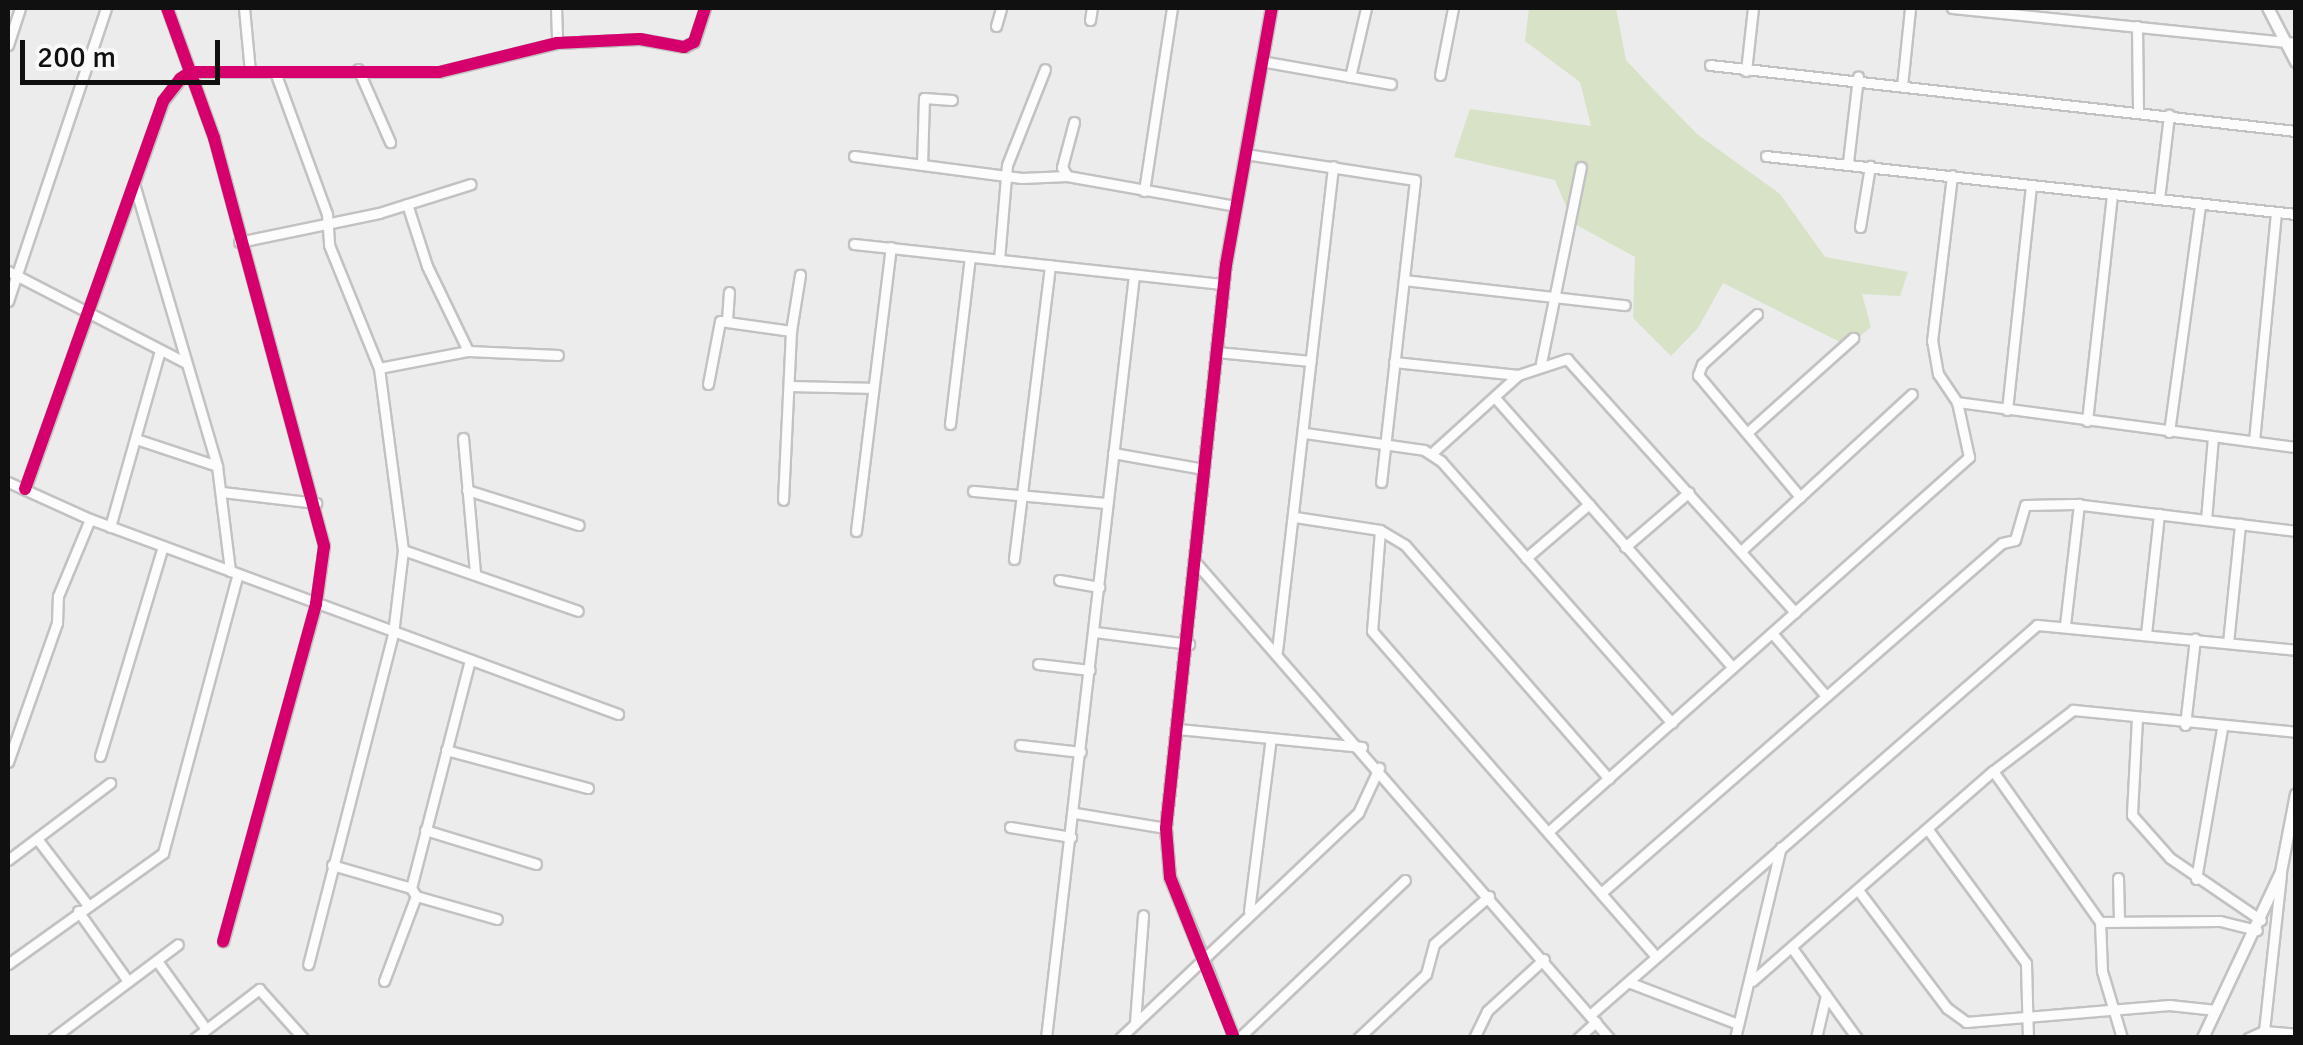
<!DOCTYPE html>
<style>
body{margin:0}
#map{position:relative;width:2303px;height:1045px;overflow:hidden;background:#ececec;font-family:Signika,sans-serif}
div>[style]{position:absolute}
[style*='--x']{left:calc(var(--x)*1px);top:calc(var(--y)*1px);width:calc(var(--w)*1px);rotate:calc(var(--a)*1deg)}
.green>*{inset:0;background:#d7e2c6}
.roads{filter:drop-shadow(2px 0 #c2c2c2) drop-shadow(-2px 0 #c2c2c2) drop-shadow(0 2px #c2c2c2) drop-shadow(0 -2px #c2c2c2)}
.minor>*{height:9px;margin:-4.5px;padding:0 4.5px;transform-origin:4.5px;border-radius:4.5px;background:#fcfcfc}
.tertiary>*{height:10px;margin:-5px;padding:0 5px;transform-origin:5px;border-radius:5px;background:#fcfcfc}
.cycleway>*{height:12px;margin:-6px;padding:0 6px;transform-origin:6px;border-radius:6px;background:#d6006c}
span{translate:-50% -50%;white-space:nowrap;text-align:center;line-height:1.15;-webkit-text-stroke:8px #f9f9fa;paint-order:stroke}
.frame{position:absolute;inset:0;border:10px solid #101010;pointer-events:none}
.scale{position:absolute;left:20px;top:40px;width:200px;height:45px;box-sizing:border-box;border:5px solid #101010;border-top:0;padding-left:12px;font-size:30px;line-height:35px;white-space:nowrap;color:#101010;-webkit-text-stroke:8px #f9f9fa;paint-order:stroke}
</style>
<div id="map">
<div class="green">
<div style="clip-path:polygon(1529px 8px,1616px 8px,1626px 60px,1654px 90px,1697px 134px,1780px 194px,1825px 257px,1908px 272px,1900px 296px,1862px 294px,1871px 327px,1848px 346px,1723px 283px,1698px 328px,1671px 356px,1633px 318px,1635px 257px,1573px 223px,1555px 180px,1454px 157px,1470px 109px,1591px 126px,1580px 82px,1525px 41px)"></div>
</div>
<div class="roads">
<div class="minor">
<div style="--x:167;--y:8;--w:138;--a:70.1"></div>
<div style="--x:214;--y:138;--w:423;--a:74.9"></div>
<div style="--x:324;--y:546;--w:59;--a:97.9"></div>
<div style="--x:316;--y:604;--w:350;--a:105.4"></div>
<div style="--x:244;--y:8;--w:63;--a:84.6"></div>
<div style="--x:556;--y:8;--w:35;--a:88"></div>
<div style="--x:1952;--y:8;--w:346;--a:5.8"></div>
<div style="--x:1090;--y:20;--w:12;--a:-81"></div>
<div style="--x:996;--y:26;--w:19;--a:-74"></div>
<div style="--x:2137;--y:26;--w:85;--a:89.3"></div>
<div style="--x:8;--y:45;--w:39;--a:-72"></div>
<div style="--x:1261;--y:61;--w:132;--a:10"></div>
<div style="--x:1710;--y:65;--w:590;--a:6.43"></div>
<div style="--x:358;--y:69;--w:80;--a:66.3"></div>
<div style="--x:1746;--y:71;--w:63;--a:-83.7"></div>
<div style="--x:275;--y:72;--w:151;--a:69.9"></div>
<div style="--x:327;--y:214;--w:31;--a:86"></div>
<div style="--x:329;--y:245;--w:133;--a:67.9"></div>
<div style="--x:379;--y:368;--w:184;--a:82.5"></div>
<div style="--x:403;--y:550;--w:85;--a:96.8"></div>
<div style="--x:393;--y:634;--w:341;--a:104.4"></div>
<div style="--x:1440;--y:75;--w:68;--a:-79"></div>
<div style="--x:1350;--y:77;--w:71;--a:-76.9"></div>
<div style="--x:1902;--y:86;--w:78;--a:-84.1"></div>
<div style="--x:1074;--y:122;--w:47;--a:104.9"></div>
<div style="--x:1062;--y:167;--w:10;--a:61"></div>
<div style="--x:1067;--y:176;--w:172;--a:10.1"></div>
<div style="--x:1245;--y:154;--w:172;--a:8.7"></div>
<div style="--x:1415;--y:180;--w:304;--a:96.4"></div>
<div style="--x:854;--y:156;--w:169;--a:7.5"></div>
<div style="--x:1022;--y:178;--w:45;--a:-2.5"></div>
<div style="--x:1766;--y:156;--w:533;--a:6.25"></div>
<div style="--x:1848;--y:162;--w:86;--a:-83.3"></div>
<div style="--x:922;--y:165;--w:67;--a:-88.3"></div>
<div style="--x:924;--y:98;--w:28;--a:4"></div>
<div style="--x:135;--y:187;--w:291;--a:73.6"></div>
<div style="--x:217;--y:466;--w:106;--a:82.9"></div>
<div style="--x:1144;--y:191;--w:185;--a:-81.3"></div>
<div style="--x:2159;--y:199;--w:85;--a:-83.2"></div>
<div style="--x:407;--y:204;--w:65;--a:72.1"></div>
<div style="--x:427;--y:266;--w:94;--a:64.2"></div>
<div style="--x:1860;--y:227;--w:62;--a:-80.7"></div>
<div style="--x:239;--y:242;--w:143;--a:-11.7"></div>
<div style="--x:379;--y:213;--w:96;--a:-17.5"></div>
<div style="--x:854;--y:244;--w:372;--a:6.2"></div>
<div style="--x:999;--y:260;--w:95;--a:-85.2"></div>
<div style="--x:1007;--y:165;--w:103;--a:-68.4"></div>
<div style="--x:8;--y:271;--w:200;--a:27.3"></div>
<div style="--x:1404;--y:280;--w:222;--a:6.5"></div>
<div style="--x:8;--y:301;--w:309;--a:-71.5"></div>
<div style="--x:1757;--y:314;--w:74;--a:137.7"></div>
<div style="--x:1702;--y:364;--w:12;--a:110"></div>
<div style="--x:1698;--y:375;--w:159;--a:50.1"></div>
<div style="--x:727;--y:320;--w:28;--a:-86"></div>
<div style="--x:791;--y:331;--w:57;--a:-80.9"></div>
<div style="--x:1217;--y:352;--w:94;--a:5.5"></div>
<div style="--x:1394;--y:362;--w:125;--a:6"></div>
<div style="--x:1541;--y:363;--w:200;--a:-78.5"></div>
<div style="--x:379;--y:368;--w:91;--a:-10.8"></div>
<div style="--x:468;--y:351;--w:90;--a:2.5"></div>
<div style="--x:708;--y:384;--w:64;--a:-79.2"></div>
<div style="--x:720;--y:321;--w:72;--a:8"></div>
<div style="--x:791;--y:331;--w:169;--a:92.7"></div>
<div style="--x:793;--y:386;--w:80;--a:1.4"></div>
<div style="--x:1497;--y:400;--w:356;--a:48.6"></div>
<div style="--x:1957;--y:402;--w:342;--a:7.6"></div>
<div style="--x:2007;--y:410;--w:224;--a:-83.9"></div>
<div style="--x:2087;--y:421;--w:227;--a:-83.7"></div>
<div style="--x:950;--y:424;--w:168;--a:-83.2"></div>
<div style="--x:1749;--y:431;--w:140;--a:-41.8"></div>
<div style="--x:2169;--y:432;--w:229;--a:-82.2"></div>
<div style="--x:1305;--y:433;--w:120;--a:8.1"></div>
<div style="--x:1424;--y:450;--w:20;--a:33"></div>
<div style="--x:1441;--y:461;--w:349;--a:48.6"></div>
<div style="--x:463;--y:438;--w:136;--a:84.9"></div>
<div style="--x:136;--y:439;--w:85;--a:18.4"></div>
<div style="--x:2254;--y:441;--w:230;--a:-84.5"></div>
<div style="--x:1113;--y:453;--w:92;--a:10"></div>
<div style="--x:1432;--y:453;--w:116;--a:-42.2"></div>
<div style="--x:1518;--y:375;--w:52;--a:-18.1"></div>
<div style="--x:1567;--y:359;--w:341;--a:48"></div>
<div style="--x:8;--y:482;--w:90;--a:24.3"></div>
<div style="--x:90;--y:519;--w:563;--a:20.27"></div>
<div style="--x:25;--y:489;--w:412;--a:-70.4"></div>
<div style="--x:163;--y:101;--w:28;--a:-52"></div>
<div style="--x:180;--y:79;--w:12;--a:-35"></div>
<div style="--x:190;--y:72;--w:249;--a:0"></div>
<div style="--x:439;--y:72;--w:122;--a:-13.8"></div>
<div style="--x:557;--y:43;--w:83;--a:-2.8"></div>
<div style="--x:640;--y:39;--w:45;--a:10.3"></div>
<div style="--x:684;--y:47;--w:11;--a:-27"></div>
<div style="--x:694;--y:42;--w:36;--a:-72"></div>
<div style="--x:467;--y:490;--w:117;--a:17.4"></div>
<div style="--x:973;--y:491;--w:134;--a:5.2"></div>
<div style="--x:222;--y:492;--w:95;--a:6.7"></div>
<div style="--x:1295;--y:517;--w:86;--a:8.7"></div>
<div style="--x:1380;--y:530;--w:29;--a:31"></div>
<div style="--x:1405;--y:545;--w:310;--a:48.9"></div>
<div style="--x:2206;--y:520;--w:83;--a:-85.2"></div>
<div style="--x:110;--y:527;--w:180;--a:-74.2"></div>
<div style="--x:1380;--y:530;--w:101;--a:94.5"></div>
<div style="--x:1372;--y:631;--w:432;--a:48.9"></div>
<div style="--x:856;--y:531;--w:286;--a:-83"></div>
<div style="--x:1625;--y:547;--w:84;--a:-40.7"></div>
<div style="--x:403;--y:550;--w:185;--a:19.2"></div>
<div style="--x:1741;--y:551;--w:232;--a:-42.6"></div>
<div style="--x:1526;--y:558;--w:83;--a:-40.6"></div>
<div style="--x:1014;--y:559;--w:296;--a:-83"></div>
<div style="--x:1197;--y:564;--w:628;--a:49"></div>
<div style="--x:1059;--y:580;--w:41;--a:9.9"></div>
<div style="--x:2065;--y:625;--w:122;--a:-83.4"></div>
<div style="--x:1095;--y:632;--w:95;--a:7.3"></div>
<div style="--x:1772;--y:633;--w:83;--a:49.4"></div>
<div style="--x:2146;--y:634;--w:121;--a:-83.8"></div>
<div style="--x:2228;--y:643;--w:120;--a:-84.2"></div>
<div style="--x:1277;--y:651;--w:488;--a:-83.4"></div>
<div style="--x:1038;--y:664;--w:52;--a:6.6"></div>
<div style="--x:2137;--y:718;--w:97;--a:93"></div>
<div style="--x:2132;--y:815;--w:57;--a:48.5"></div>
<div style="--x:2170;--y:858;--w:110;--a:34.3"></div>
<div style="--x:2185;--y:725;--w:87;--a:-83.4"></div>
<div style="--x:1178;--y:729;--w:185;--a:5.6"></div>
<div style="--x:1020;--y:745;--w:61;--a:6.5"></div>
<div style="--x:446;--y:750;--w:147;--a:15"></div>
<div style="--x:100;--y:756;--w:219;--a:-73.3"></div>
<div style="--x:8;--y:762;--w:147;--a:-70.6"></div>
<div style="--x:57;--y:623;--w:27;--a:-88"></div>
<div style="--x:58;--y:596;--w:83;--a:-67.4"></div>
<div style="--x:1075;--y:813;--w:92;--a:9.4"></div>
<div style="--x:1010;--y:827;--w:62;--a:9.3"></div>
<div style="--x:425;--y:830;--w:116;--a:17"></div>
<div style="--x:1929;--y:831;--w:164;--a:53.7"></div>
<div style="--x:2026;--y:963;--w:75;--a:88.5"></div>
<div style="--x:1548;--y:832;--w:564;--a:-41.69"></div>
<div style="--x:1969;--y:457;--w:56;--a:-102.3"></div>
<div style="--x:1957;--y:402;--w:34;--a:-124"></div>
<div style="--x:1938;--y:374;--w:34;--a:-100"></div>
<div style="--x:1932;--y:341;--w:167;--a:-83.1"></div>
<div style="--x:38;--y:840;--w:81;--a:52.6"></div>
<div style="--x:8;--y:860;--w:128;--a:-37"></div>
<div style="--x:332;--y:865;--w:82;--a:16.2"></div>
<div style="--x:2118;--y:878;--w:40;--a:88.6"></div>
<div style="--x:2196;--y:879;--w:153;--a:-80.2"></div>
<div style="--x:1858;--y:890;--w:148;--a:53"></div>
<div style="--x:1947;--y:1008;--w:24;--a:36"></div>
<div style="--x:1966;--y:1022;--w:204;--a:-4.8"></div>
<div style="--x:2169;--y:1005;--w:47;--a:6.1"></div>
<div style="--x:1601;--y:893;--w:532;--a:-41.12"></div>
<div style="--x:2002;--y:543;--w:13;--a:-13"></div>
<div style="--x:2015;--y:540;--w:36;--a:-74"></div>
<div style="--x:2025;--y:505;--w:49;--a:-1.2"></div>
<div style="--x:2074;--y:504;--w:224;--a:6.9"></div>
<div style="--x:416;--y:896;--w:84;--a:15.9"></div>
<div style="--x:78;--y:911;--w:86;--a:54.5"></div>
<div style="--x:1249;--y:911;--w:174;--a:-82.8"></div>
<div style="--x:2100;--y:922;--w:120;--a:-0.5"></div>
<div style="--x:2220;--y:921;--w:38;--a:14"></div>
<div style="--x:1792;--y:948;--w:111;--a:54.2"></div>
<div style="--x:157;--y:961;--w:84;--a:54.2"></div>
<div style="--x:8;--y:964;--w:191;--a:-35.6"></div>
<div style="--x:163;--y:853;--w:289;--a:-75"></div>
<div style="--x:1206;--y:965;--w:78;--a:69"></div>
<div style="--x:384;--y:981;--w:91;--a:-69.4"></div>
<div style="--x:416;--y:896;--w:9;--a:-122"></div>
<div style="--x:411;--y:888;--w:236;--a:-75.5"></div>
<div style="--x:1752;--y:981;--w:320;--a:-41.1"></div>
<div style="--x:1628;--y:982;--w:118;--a:20.9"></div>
<div style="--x:1590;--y:1015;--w:593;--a:-41.1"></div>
<div style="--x:2037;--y:625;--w:260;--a:5.5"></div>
<div style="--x:1135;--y:1022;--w:107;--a:-85.7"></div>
<div style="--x:2264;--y:1031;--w:157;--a:-83.8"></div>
<div style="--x:53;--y:1038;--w:156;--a:-36.9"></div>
<div style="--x:195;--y:1038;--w:81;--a:-37.4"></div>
<div style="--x:259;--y:989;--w:66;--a:48.1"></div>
<div style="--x:1046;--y:1038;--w:768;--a:-83.42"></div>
<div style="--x:1120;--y:1038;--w:328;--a:-43.4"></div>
<div style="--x:1358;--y:813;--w:50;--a:-65"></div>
<div style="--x:1239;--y:1038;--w:229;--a:-43.6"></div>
<div style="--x:1358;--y:1038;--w:93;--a:-43.3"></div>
<div style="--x:1426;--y:974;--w:31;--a:-75"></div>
<div style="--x:1434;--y:944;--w:73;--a:-41.1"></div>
<div style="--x:1474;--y:1038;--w:30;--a:-64"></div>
<div style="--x:1487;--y:1011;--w:77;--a:-42.4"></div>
<div style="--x:1578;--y:1038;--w:24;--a:-42"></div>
<div style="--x:1735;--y:1038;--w:196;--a:-76.5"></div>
<div style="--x:1816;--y:1038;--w:44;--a:-76.9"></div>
<div style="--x:2122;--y:1038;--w:70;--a:-106.6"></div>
<div style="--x:2102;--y:971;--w:49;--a:-92.3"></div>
<div style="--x:2100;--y:922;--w:185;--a:-125.3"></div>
<div style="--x:1993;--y:771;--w:101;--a:-37.3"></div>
<div style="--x:2073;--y:710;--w:224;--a:5.6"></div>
<div style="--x:2248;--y:1038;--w:17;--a:-24"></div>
<div style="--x:2264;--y:1031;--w:32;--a:5"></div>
</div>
<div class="tertiary">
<div style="--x:2268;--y:8;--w:61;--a:62.6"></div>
<div style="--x:1206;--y:965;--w:95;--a:-112.2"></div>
<div style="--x:1170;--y:877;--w:49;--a:-94.7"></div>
<div style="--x:1166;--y:828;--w:566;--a:-83.92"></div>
<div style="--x:1226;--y:265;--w:261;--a:-79.9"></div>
<div style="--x:2203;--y:1038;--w:183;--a:-64.8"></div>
<div style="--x:2281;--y:872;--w:79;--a:-79.1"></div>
</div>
</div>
<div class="cycleway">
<div style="--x:167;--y:8;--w:138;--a:70.1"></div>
<div style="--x:214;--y:138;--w:423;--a:74.9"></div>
<div style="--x:324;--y:546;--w:59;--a:97.9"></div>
<div style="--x:316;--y:604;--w:350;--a:105.4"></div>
<div style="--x:25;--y:489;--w:412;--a:-70.4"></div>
<div style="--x:163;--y:101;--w:28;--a:-52"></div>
<div style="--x:180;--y:79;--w:12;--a:-35"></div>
<div style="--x:190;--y:72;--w:249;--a:0"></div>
<div style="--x:439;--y:72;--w:122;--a:-13.8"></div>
<div style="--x:557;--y:43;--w:83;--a:-2.8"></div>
<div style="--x:640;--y:39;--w:45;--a:10.3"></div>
<div style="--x:684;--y:47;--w:11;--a:-27"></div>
<div style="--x:694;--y:42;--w:36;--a:-72"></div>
<div style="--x:1234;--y:1038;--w:173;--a:-111.7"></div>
<div style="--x:1170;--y:877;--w:49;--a:-94.7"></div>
<div style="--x:1166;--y:828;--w:566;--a:-83.92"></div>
<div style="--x:1226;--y:265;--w:261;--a:-79.9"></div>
</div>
<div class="frame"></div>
<div class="scale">200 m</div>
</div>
